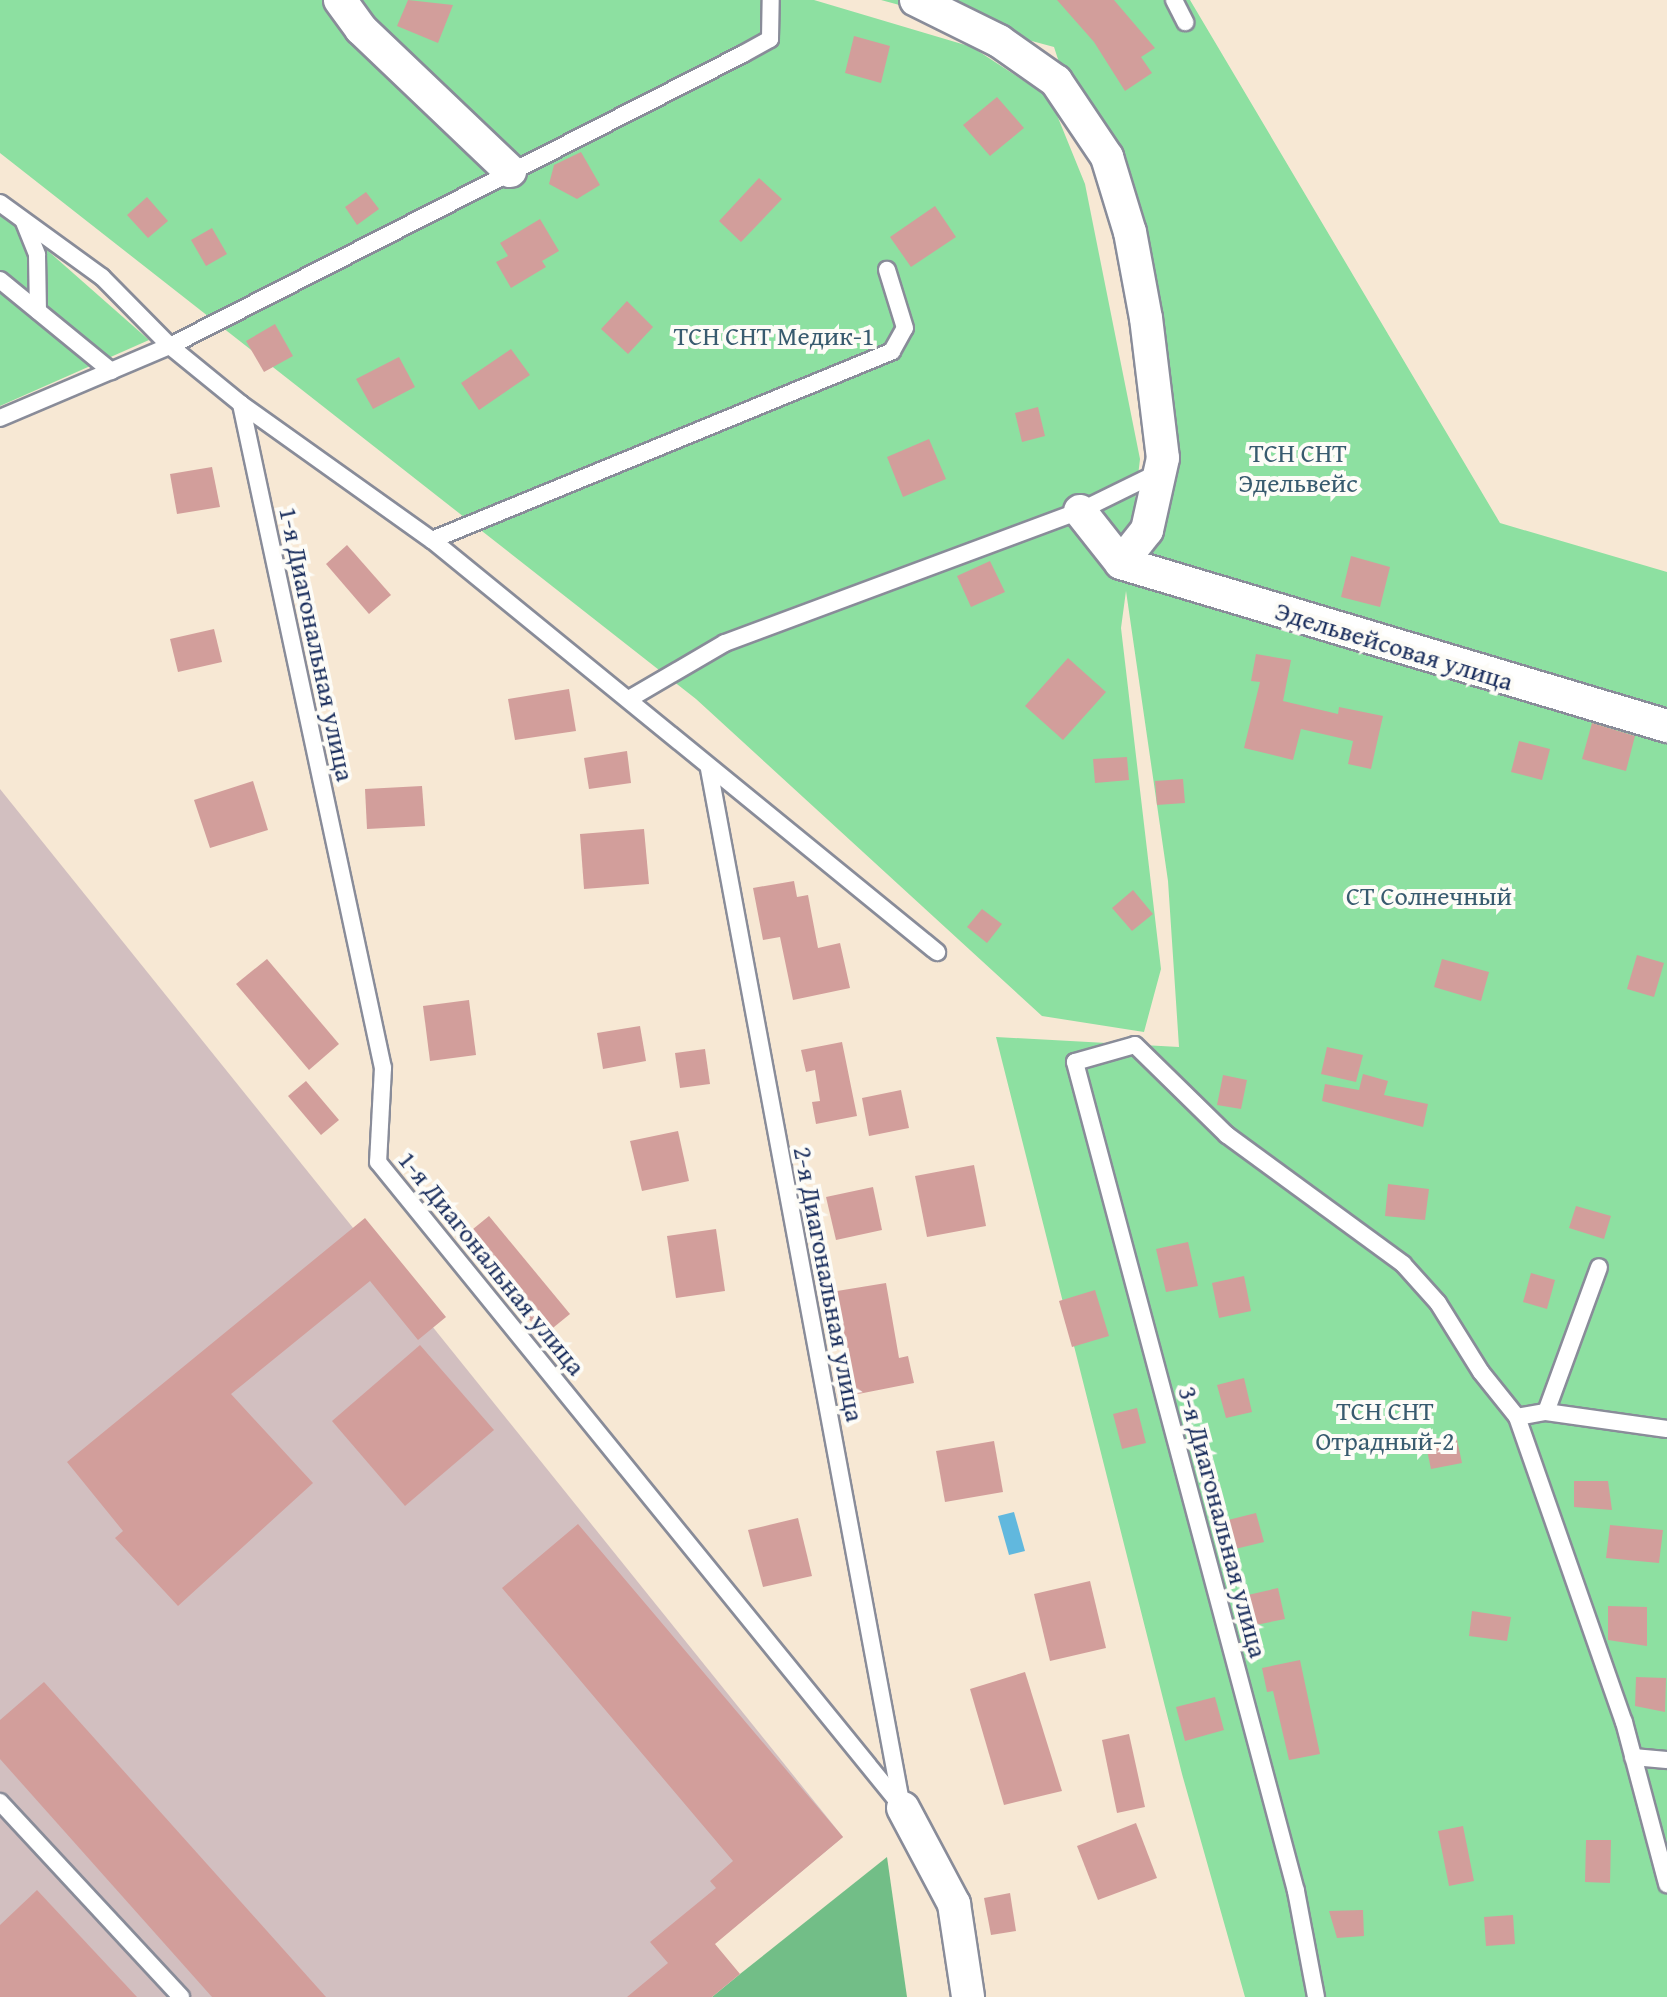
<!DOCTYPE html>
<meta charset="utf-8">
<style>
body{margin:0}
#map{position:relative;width:1667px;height:1997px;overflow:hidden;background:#f7e8d4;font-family:"Gentium Book Plus",serif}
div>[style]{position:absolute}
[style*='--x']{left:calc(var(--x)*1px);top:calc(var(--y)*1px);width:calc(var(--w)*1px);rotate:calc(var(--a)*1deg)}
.industrial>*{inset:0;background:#d2bfc0}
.green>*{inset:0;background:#8de0a1}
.forest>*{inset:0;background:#72be87}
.water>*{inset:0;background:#61b8de}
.building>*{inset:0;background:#d29e9b}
.roads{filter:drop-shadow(2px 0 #898c99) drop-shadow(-2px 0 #898c99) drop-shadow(0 2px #898c99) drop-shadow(0 -2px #898c99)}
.service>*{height:16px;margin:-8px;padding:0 8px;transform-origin:8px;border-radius:8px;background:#fff}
.minor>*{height:32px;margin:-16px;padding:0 16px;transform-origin:16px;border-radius:16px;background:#fff}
span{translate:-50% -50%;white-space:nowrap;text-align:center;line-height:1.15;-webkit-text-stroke:8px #fdfcf7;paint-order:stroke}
.park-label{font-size:26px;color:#385b6f}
.street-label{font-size:26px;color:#1b2f5e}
</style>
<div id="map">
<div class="industrial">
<div style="clip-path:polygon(0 789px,843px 1837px,650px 1997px,0 1997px)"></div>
</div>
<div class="green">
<div style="clip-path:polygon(0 0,814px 0,972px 47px,1050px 98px,1085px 184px,1140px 459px,1130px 545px,1153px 463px,1123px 258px,1054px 47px,881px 0,1190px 0,1500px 523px,1667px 572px,1667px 1997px,1245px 1997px,1182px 1774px,996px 1037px,1179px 1047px,1168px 881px,1126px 591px,1121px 628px,1161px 969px,1144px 1032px,1042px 1016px,696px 699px,0 153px)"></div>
<div style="clip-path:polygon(0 213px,39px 243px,149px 340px,0 406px)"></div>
</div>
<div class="forest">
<div style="clip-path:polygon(887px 1857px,907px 1997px,712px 1997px,740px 1974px)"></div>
</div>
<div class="water">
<div style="clip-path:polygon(1014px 1512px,1025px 1551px,1009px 1555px,998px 1516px)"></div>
</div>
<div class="building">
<div style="clip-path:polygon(408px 0,453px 5px,438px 43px,397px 26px)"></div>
<div style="clip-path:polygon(1057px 0,1114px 0,1155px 48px,1141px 57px,1152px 73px,1125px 91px,1094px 42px)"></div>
<div style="clip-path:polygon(854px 36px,890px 46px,881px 83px,845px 73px)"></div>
<div style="clip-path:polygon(997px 97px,1024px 128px,990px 156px,963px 125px)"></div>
<div style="clip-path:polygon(581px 152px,600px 185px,577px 199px,549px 184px,554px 165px)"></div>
<div style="clip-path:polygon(759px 178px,782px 199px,741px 242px,719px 221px)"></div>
<div style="clip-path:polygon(366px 192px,379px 209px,357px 225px,345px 207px)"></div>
<div style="clip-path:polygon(147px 197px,168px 221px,148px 238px,127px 215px)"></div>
<div style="clip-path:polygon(935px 206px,956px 237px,911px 267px,890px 237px)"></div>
<div style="clip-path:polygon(540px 219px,559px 251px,542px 261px,546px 267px,511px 288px,496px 262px,508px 256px,500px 243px)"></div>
<div style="clip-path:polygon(212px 228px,227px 254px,206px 266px,191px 240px)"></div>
<div style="clip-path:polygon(627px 301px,653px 327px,628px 354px,601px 329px)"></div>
<div style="clip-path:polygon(275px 324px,293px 356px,264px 372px,246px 341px)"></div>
<div style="clip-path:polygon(511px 349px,530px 375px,479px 410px,461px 383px)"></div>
<div style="clip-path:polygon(399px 357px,415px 387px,373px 409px,356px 379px)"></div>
<div style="clip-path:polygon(1038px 407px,1045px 436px,1022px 442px,1015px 413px)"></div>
<div style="clip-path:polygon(929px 439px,946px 479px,903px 497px,887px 457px)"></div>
<div style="clip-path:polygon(212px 467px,220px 507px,177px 514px,170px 474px)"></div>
<div style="clip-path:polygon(347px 545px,391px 595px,369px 614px,326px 564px)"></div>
<div style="clip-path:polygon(1351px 556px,1390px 567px,1380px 607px,1341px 597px)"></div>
<div style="clip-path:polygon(990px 561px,1005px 592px,971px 607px,957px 576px)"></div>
<div style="clip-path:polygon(214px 629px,222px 662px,178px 672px,170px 639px)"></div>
<div style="clip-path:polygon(1256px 654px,1291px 660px,1283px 701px,1338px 714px,1339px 707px,1383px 716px,1371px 769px,1348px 764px,1353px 741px,1301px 729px,1293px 760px,1244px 748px,1260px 682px,1251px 681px)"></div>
<div style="clip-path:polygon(1068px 658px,1106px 692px,1063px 740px,1025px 706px)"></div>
<div style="clip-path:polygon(569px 689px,576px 731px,515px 740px,508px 699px)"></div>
<div style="clip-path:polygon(1592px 723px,1635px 736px,1626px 771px,1582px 759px)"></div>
<div style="clip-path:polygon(1519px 741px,1550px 749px,1542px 780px,1511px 772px)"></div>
<div style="clip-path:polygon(627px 751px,631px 783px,589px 789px,584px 758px)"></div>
<div style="clip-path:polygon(1127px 757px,1129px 780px,1095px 783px,1093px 759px)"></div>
<div style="clip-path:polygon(1183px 779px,1185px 803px,1157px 805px,1155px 781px)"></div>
<div style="clip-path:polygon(253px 781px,268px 830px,210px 848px,194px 800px)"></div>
<div style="clip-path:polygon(422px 786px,425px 826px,367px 829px,365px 789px)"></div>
<div style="clip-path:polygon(644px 829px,649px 884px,584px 889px,580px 834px)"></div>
<div style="clip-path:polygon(794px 881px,797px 897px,808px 895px,818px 948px,840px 943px,850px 988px,793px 1000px,780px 937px,763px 940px,753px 888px)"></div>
<div style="clip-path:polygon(1133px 890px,1153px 914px,1132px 931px,1112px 908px)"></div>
<div style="clip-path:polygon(982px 909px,1002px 924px,987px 943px,967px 927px)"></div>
<div style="clip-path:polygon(1637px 955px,1664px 963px,1654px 997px,1627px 989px)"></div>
<div style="clip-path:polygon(267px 959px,339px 1044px,309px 1070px,236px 984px)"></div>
<div style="clip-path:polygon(1442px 959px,1489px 972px,1481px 1001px,1434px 987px)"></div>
<div style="clip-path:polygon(469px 1000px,476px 1055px,430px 1061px,423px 1006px)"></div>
<div style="clip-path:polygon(640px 1026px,646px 1061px,603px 1069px,597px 1033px)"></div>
<div style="clip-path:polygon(842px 1042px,857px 1116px,816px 1124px,812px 1102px,820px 1101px,815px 1070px,806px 1072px,801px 1050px)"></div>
<div style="clip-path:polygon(1327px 1047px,1363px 1055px,1356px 1082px,1321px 1074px)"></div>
<div style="clip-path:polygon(705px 1049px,710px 1084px,680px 1088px,675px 1053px)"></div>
<div style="clip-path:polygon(1363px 1074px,1388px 1081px,1384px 1095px,1428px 1104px,1423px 1127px,1322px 1101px,1325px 1084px,1359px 1090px)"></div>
<div style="clip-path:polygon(1223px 1075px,1247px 1080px,1241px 1109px,1217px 1105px)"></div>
<div style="clip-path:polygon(306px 1081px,339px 1120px,321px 1135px,288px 1096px)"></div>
<div style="clip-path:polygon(901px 1090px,909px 1128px,869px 1136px,862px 1098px)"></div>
<div style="clip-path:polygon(678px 1131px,689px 1181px,642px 1191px,630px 1141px)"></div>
<div style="clip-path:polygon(974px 1165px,986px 1226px,927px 1237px,915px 1176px)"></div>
<div style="clip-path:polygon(1388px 1184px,1429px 1189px,1425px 1220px,1385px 1216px)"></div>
<div style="clip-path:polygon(873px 1187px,882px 1230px,836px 1240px,826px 1197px)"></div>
<div style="clip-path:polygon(1576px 1206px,1611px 1216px,1604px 1239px,1569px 1228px)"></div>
<div style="clip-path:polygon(489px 1216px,570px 1314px,543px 1336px,462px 1238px)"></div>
<div style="clip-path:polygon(365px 1218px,446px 1317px,418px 1340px,370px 1281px,231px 1394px,313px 1483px,178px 1606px,115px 1538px,123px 1531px,67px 1462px)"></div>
<div style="clip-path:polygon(716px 1229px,725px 1291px,676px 1298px,667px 1236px)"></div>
<div style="clip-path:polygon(1188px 1242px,1198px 1286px,1166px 1292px,1156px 1249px)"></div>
<div style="clip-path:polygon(1531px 1273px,1555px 1280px,1547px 1309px,1523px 1302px)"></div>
<div style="clip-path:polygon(1244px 1276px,1251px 1311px,1219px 1318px,1212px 1283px)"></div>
<div style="clip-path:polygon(886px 1283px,899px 1358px,908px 1356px,914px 1383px,838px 1398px,833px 1371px,850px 1368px,837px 1291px)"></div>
<div style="clip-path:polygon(1095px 1290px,1109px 1336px,1072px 1347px,1059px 1301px)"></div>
<div style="clip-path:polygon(420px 1345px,494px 1430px,405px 1506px,332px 1421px)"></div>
<div style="clip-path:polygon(1244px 1378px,1252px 1412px,1226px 1418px,1217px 1385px)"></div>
<div style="clip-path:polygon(1137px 1408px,1146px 1443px,1122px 1449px,1113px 1414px)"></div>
<div style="clip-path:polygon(1456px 1435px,1462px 1463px,1431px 1469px,1425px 1441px)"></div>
<div style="clip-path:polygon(994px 1441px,1003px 1492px,945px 1502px,936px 1451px)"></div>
<div style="clip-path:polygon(1574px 1481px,1608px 1481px,1612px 1510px,1574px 1507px)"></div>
<div style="clip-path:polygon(1256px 1513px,1264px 1542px,1231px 1550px,1224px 1521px)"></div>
<div style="clip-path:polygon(798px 1518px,812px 1576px,763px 1587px,748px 1530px)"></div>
<div style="clip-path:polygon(578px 1524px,843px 1837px,715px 1944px,740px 1974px,712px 1997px,627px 1997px,668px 1963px,650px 1942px,716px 1888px,710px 1881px,733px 1861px,502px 1588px)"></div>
<div style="clip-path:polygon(1610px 1525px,1663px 1530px,1659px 1563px,1606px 1558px)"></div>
<div style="clip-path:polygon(1090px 1581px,1106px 1648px,1050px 1661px,1034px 1594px)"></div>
<div style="clip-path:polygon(1278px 1588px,1285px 1619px,1246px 1627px,1239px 1597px)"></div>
<div style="clip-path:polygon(1608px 1606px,1647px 1607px,1647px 1646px,1608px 1640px)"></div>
<div style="clip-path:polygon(1472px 1611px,1511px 1617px,1507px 1641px,1469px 1636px)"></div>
<div style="clip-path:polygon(1300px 1660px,1320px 1754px,1289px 1760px,1273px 1691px,1267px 1692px,1262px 1668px)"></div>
<div style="clip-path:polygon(1025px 1672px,1062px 1791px,1004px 1805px,970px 1689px)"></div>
<div style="clip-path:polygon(1636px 1677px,1666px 1678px,1665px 1712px,1635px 1706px)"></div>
<div style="clip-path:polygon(44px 1682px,326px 1997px,212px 1997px,0 1759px,0 1720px)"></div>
<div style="clip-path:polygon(1215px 1697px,1224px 1730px,1185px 1741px,1176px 1707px)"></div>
<div style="clip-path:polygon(1129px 1734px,1145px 1807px,1117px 1813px,1102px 1740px)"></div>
<div style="clip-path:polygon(1136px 1823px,1157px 1878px,1098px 1900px,1077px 1846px)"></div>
<div style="clip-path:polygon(1463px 1826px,1474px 1881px,1449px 1886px,1438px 1831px)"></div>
<div style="clip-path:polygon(1586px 1840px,1611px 1840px,1610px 1883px,1585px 1882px)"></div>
<div style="clip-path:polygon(37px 1890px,137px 1997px,0 1997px,0 1925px)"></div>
<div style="clip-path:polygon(1010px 1893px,1016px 1931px,991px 1935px,984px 1898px)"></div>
<div style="clip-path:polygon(1363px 1910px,1364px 1936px,1337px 1938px,1329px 1911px)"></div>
<div style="clip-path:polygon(1513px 1915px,1515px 1944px,1486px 1946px,1484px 1917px)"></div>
</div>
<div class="roads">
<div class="service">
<div style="--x:1174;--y:0;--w:25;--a:63"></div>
<div style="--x:0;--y:203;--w:126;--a:36"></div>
<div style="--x:102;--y:277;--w:97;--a:45.4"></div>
<div style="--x:170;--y:346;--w:92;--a:39.2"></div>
<div style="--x:241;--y:404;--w:234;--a:35.5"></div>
<div style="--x:432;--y:540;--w:652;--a:39.21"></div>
<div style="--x:24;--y:222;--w:35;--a:68"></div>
<div style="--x:37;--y:255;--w:56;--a:89"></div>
<div style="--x:0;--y:280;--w:144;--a:39.3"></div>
<div style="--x:241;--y:404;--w:679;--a:77.93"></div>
<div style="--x:383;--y:1068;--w:94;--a:93"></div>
<div style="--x:378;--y:1162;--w:832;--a:50.9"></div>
<div style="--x:0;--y:418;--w:185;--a:-23"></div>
<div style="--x:170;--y:346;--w:643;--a:-27"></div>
<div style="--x:743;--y:54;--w:31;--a:-29"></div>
<div style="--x:770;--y:39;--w:39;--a:-89"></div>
<div style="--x:432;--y:540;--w:497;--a:-22.3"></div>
<div style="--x:892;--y:351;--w:26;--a:-61"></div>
<div style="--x:905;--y:328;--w:61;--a:-107.2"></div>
<div style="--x:629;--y:699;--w:111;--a:-30.3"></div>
<div style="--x:725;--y:643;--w:379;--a:-20.4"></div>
<div style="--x:1080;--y:511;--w:75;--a:-26.2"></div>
<div style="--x:709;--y:769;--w:1056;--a:79.47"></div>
<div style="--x:1546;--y:1412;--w:154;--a:-69.9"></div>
<div style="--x:1517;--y:1417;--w:29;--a:-10"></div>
<div style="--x:1546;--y:1412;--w:122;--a:8"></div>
<div style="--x:1633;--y:1757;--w:34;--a:5"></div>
<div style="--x:0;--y:1802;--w:266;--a:47.1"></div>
<div style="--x:1316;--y:1997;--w:108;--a:-100.7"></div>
<div style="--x:1296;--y:1891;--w:858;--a:-104.93"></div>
<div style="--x:1075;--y:1062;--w:62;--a:-15.8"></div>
<div style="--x:1135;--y:1045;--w:129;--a:44.4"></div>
<div style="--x:1227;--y:1135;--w:218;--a:36.2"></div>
<div style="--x:1403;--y:1264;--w:52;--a:48.1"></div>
<div style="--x:1438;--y:1303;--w:81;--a:58.1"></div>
<div style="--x:1481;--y:1372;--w:58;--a:51.3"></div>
<div style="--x:1517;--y:1417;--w:323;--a:70.7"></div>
<div style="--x:1624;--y:1722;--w:168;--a:75.1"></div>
</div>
<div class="minor">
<div style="--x:340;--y:0;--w:36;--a:54"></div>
<div style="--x:361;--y:29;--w:206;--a:43.6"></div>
<div style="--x:916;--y:0;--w:93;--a:26.3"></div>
<div style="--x:999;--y:41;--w:70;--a:35.1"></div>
<div style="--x:1056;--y:81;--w:92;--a:56.1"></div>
<div style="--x:1107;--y:157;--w:78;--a:73"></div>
<div style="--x:1130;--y:232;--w:87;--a:79.5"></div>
<div style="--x:1146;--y:318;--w:141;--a:83.1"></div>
<div style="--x:1163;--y:458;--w:74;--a:102.5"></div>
<div style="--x:1147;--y:530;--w:42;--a:128.2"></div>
<div style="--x:1080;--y:511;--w:66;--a:51.7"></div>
<div style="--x:1121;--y:563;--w:570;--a:16.62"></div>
<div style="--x:903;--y:1808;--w:109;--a:62"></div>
<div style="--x:954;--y:1904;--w:94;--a:81.4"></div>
</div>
</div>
<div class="park-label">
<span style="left:774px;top:336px">ТСН СНТ Медик-1</span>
<span style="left:1298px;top:468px">ТСН СНТ<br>Эдельвейс</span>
<span style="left:1429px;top:896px">СТ Солнечный</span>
<span style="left:1385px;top:1426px">ТСН СНТ<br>Отрадный-2</span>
</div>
<div class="street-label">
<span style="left:317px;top:644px;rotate:78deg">1-я Диагональная улица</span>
<span style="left:1394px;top:646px;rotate:17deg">Эдельвейсовая улица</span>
<span style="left:492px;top:1263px;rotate:51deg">1-я Диагональная улица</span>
<span style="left:829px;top:1284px;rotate:79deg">2-я Диагональная улица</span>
<span style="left:1223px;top:1522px;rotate:75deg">3-я Диагональная улица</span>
</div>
</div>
